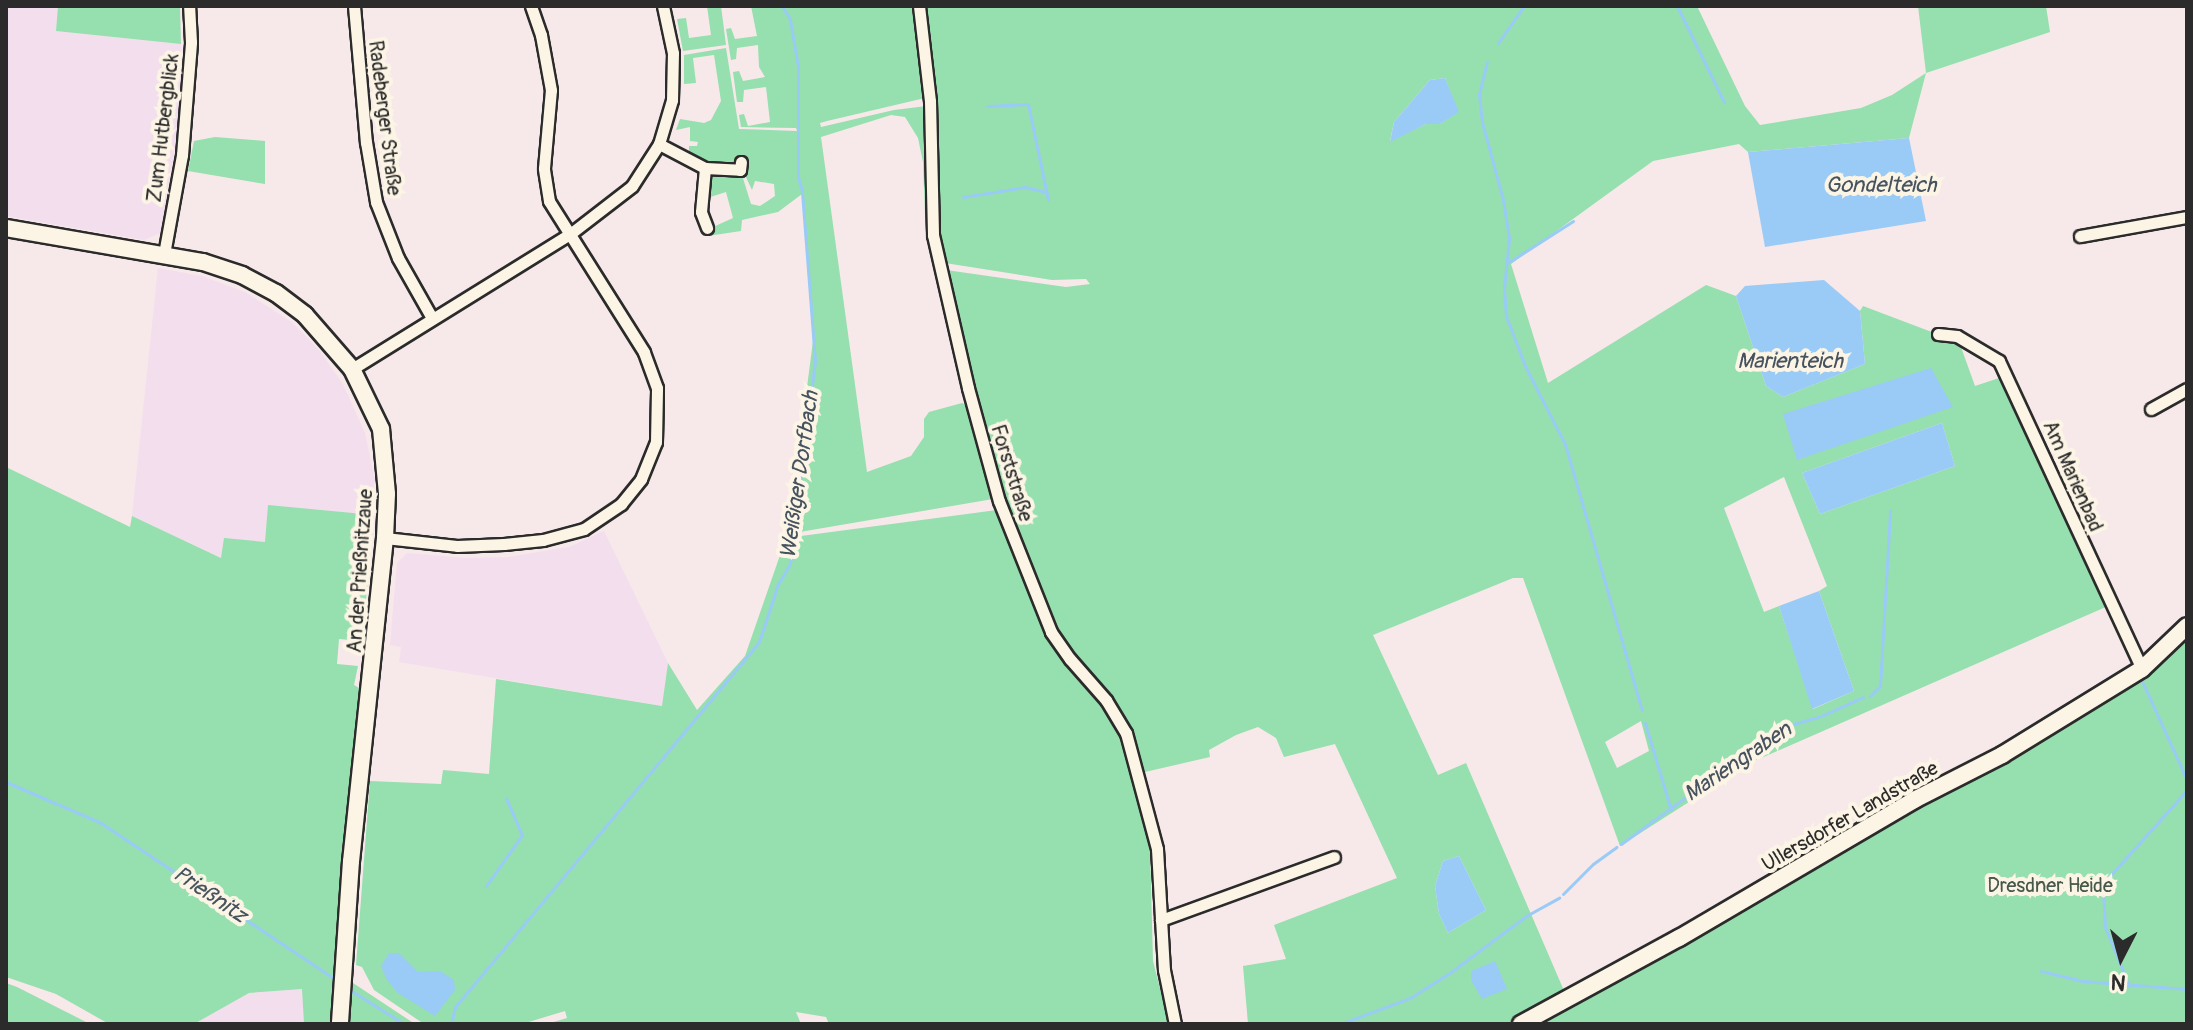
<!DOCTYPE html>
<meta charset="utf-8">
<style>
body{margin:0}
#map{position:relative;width:2193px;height:1030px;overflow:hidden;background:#f7e8ea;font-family:Pangolin,sans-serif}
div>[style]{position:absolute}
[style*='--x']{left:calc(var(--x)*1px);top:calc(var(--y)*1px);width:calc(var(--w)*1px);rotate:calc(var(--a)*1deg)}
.built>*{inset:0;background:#f3deed}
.green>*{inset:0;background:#96dfae}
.water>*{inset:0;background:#99cbf6}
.stream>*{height:3px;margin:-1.5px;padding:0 1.5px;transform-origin:1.5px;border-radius:1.5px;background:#99cbf6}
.roads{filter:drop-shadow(2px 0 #2b2b2b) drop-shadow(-2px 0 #2b2b2b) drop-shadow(0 2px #2b2b2b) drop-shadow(0 -2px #2b2b2b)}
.street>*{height:11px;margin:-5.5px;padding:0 5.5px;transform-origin:5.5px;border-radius:5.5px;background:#fcf5e5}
.secondary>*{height:16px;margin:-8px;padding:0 8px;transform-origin:8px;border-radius:8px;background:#fcf5e5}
span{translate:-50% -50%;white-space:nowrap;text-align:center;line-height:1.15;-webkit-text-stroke:8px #fcf5e5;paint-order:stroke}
.street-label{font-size:20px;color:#2b2b2b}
.park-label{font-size:20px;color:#46584c}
.water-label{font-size:22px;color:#46535e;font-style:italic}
.frame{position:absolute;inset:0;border:8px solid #2b2b2b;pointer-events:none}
.north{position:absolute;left:2081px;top:918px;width:80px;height:80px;-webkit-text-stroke:6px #fcf5e5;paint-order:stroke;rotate:186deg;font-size:22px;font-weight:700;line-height:32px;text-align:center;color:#2b2b2b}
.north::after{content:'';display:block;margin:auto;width:28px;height:36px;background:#2b2b2b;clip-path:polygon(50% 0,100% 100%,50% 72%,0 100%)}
</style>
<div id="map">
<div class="built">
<div style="clip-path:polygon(6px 6px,58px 6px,56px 31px,181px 44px,182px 77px,176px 143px,160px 233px,144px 240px,6px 216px)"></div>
<div style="clip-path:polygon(158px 268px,202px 276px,245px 292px,293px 323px,319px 350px,343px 384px,365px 433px,375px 480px,371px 497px,375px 503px,374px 515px,268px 506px,265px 542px,222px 558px,132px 516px)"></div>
<div style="clip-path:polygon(604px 531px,668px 663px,663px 706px,399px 662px,401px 647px,390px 645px,397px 563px,407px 553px,465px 558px,508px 557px,569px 547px)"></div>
<div style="clip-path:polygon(302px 989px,304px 1024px,194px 1024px,249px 993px)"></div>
</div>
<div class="green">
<div style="clip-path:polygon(58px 6px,180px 6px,181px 44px,56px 31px)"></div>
<div style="clip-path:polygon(707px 6px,721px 6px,726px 45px,683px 51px,677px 19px,686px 18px,689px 38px,711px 35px)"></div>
<div style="clip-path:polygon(evenodd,751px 6px,915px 6px,925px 98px,827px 121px,820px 123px,821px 127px,894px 110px,935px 105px,924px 6px,1697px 6px,1745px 106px,1760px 125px,1861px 108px,1892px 95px,1926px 73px,1918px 6px,2046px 6px,2050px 32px,1926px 73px,1909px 138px,1748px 152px,1739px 144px,1653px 161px,1511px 264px,1548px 383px,1706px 285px,1736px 296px,1766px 386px,1783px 397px,1865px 364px,1860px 311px,1863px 306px,1937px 334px,1957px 336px,1975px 386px,2005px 376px,2108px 606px,1750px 763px,1620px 846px,1523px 578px,1513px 578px,1373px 635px,1438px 775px,1466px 763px,1568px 1000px,2144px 676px,2187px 635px,2187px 1024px,1248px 1024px,1243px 966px,1286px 959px,1274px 925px,1397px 878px,1335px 744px,1284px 757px,1276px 738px,1258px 727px,1236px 735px,1209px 750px,1210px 757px,1145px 772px,1131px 731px,1109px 697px,1073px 656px,1055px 629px,1003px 498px,946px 270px,1066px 287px,1090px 284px,1086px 279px,1052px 280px,945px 263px,938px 229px,938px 164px,929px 163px,926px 242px,923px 162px,918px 138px,905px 117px,891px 115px,821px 137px,867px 472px,911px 456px,924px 437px,924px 419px,929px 412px,962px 403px,968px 406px,993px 499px,788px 534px,813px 341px,802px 194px,778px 212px,742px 220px,741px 231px,708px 236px,702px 232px,733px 218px,726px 192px,707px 198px,709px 204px,704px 206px,708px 178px,716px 174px,742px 175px,751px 204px,760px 206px,775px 196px,774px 184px,755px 181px,752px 190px,744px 173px,745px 158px,737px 157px,736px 167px,709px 164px,689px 154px,689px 146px,697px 146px,698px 142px,690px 141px,690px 127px,676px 130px,680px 119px,704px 123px,711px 120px,721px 101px,714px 55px,693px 58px,696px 83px,684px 84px,684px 55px,726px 48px,739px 129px,797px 131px,796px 128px,741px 127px,739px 115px,744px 114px,748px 126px,770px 122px,766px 87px,744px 90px,743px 102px,737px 102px,733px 72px,739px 71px,743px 81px,765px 77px,759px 67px,758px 45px,737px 48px,736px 59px,731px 60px,726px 29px,731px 28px,735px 39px,757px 36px,751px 6px,1445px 78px,1458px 112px,1440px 124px,1426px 124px,1390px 141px,1394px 122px,1430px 80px,1445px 78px,751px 6px,1942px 423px,1955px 466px,1820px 514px,1802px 473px,1942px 423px,751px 6px,1784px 477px,1827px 586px,1819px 591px,1854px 691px,1813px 709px,1779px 606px,1764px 612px,1724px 508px,1784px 477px,751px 6px,1641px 721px,1649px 751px,1617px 768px,1605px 742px,1641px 721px,751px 6px,1459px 856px,1486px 910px,1448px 933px,1439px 914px,1435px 886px,1443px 861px,1459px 856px)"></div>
<div style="clip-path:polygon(215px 137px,265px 141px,265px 184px,188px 171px,194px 141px)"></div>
<div style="clip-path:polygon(6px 467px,130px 527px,132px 516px,221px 558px,224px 538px,265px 542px,268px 505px,374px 515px,362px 641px,339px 639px,337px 664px,358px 666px,354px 685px,361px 689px,333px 984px,332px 1024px,304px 1024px,302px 989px,249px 993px,194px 1024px,109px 1024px,56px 994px,6px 977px)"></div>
<div style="clip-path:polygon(997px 510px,1047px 639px,1102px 704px,1120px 735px,1150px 847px,1153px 961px,1169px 1024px,829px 1024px,826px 1017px,796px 1012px,801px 1024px,547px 1024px,567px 1018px,565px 1011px,522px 1024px,424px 1024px,374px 990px,362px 967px,356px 965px,370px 781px,441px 784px,443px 770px,489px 774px,496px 679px,662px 706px,668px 663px,697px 710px,745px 656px,786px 538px)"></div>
<div style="clip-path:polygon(6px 983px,17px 987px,90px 1024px,6px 1024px)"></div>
<div style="clip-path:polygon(353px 983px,415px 1024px,349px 1024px)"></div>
</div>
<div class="water">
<div style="clip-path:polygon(1445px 78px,1459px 112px,1440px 124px,1426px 124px,1390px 142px,1394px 122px,1430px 80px)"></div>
<div style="clip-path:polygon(1909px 138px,1926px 221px,1765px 247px,1748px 152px)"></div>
<div style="clip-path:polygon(1824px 280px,1860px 311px,1865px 364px,1783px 397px,1766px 386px,1736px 296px,1745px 286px)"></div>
<div style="clip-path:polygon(1931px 368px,1953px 407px,1797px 460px,1783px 414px)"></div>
<div style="clip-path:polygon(1942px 423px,1955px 466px,1820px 514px,1802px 473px)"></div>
<div style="clip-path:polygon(1819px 591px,1854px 691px,1812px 709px,1779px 606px)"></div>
<div style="clip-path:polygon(1459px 856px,1486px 910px,1448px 933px,1439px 914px,1435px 886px,1443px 861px)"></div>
<div style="clip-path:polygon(389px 953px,399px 953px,418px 972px,440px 971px,454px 980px,455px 990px,435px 1016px,398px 993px,387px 980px,381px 966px)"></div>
<div style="clip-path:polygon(1495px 961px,1507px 989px,1482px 999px,1471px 980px,1471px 971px)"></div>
</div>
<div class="stream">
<div style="--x:1677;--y:6;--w:107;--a:63.9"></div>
<div style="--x:1498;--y:43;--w:45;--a:-54.9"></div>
<div style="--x:1487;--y:62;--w:33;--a:104"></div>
<div style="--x:1479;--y:94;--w:28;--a:84"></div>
<div style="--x:1482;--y:122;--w:81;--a:74.9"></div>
<div style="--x:1503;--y:200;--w:39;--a:81"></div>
<div style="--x:1509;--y:239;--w:49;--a:95.8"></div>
<div style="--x:1504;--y:288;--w:28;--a:86"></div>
<div style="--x:1506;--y:316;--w:53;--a:69.2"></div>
<div style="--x:1525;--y:366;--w:88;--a:62.9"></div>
<div style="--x:1565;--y:444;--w:277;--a:73.9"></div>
<div style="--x:987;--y:106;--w:41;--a:-2.8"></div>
<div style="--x:1028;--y:104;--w:98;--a:78.2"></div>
<div style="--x:963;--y:197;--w:63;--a:-9.2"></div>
<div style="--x:1025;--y:187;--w:22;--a:13"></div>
<div style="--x:1509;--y:262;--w:76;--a:-32.6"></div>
<div style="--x:2141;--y:679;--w:111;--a:65.5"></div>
<div style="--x:1870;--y:696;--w:14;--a:-45"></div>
<div style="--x:1880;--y:686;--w:176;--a:-86.7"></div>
<div style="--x:1645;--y:723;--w:91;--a:73.4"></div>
<div style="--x:6;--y:782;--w:103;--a:23.3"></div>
<div style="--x:101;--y:823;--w:285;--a:33.7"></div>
<div style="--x:1621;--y:844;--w:157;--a:-35.9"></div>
<div style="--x:1748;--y:752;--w:14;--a:-17"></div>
<div style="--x:1761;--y:748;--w:28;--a:-46"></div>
<div style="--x:1780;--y:728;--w:43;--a:-16.3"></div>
<div style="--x:1821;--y:716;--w:46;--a:-24.3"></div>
<div style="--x:486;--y:886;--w:62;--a:-54.8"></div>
<div style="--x:522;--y:835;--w:40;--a:-113.4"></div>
<div style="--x:1563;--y:894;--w:42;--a:-45"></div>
<div style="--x:1593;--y:864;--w:29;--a:-36"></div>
<div style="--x:2041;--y:971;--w:43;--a:13.4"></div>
<div style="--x:2083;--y:981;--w:104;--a:4.4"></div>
<div style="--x:2129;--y:986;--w:64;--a:-112.1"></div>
<div style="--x:2105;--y:927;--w:35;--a:-93"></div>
<div style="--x:2103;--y:892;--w:15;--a:-70"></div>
<div style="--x:2108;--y:878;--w:118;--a:-48.1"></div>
<div style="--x:347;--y:988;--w:67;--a:32.3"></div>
<div style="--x:451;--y:1024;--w:17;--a:-77"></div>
<div style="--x:455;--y:1007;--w:475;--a:-50.2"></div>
<div style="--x:759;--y:642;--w:61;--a:-71.9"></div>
<div style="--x:778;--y:584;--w:23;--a:-59"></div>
<div style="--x:790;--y:564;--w:205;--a:-83"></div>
<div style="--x:815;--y:361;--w:170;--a:-94.4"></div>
<div style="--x:802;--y:191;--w:15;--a:-106"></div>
<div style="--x:798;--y:177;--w:110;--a:-90"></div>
<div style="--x:798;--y:67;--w:49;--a:-99.5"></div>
<div style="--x:790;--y:19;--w:15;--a:-122"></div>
<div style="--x:1340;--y:1024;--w:75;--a:-20.4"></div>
<div style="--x:1410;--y:998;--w:49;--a:-32.4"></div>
<div style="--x:1451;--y:972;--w:94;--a:-36.7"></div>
<div style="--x:1526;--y:916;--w:38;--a:-29"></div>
</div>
<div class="roads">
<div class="street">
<div style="--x:354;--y:6;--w:137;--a:85"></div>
<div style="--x:366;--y:142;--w:61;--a:80.5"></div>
<div style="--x:376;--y:202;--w:60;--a:68.6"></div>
<div style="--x:398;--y:258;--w:69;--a:60.5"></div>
<div style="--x:919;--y:6;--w:96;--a:83.4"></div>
<div style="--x:930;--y:101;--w:134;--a:88.7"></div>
<div style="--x:933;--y:235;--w:157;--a:77.1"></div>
<div style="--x:968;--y:388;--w:117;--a:74.7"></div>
<div style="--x:999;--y:501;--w:141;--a:68.3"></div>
<div style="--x:1051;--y:632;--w:33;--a:55"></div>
<div style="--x:1070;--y:659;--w:55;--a:48.7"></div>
<div style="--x:1106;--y:700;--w:39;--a:59"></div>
<div style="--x:1126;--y:733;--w:120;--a:75"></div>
<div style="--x:1157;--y:849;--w:121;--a:86.7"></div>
<div style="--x:1164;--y:970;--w:55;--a:78.5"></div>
<div style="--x:659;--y:144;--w:52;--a:27.6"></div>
<div style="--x:705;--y:168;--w:35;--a:3"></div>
<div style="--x:740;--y:170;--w:8;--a:-83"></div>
<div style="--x:705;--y:168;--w:44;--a:95.2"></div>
<div style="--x:701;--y:212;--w:17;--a:69"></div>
<div style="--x:2080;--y:236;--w:109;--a:-10.1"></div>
<div style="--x:164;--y:254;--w:101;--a:-79.7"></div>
<div style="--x:182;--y:155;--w:113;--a:-85.4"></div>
<div style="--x:191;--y:42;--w:36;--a:-93"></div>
<div style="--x:1938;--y:334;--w:19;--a:6"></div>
<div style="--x:1957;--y:336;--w:49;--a:30.8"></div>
<div style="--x:1999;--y:361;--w:340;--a:65.1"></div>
<div style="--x:352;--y:369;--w:256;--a:-31.8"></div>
<div style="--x:570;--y:234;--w:78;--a:-37.7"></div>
<div style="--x:632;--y:186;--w:50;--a:-57.3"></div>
<div style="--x:659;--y:144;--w:46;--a:-73.5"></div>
<div style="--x:672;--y:100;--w:47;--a:-88.8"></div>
<div style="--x:673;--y:53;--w:48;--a:-102"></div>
<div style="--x:2151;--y:409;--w:41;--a:-29.1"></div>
<div style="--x:385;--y:538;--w:72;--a:6.3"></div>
<div style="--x:457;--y:546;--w:47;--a:-2.4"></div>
<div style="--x:504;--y:544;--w:39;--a:-6"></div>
<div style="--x:543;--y:540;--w:42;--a:-15"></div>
<div style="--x:584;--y:529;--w:45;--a:-34"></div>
<div style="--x:621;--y:504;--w:32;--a:-51"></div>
<div style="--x:641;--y:479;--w:40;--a:-68"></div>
<div style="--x:656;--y:442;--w:54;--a:-88.9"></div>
<div style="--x:657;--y:388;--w:38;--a:-110"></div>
<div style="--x:644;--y:352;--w:178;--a:-122.2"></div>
<div style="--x:549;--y:201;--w:33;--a:-99"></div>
<div style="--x:544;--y:168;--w:78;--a:-84.9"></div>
<div style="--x:551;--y:90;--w:56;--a:-100.3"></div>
<div style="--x:541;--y:35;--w:31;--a:-109"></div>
<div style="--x:1161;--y:920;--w:184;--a:-20"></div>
</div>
<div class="secondary">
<div style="--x:6;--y:228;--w:200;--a:9.8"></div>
<div style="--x:203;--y:262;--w:41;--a:18.4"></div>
<div style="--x:242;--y:275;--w:38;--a:28"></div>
<div style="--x:276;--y:293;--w:36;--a:37"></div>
<div style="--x:305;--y:315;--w:72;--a:49"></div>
<div style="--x:352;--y:369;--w:67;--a:64.2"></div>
<div style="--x:381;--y:429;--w:65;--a:84.7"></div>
<div style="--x:387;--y:494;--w:44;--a:92.6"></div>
<div style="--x:385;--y:538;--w:325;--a:96"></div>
<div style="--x:351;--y:861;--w:163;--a:93.9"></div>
<div style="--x:1521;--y:1024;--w:180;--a:-28.6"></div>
<div style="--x:1679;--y:938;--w:273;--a:-30.4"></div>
<div style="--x:1914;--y:800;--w:99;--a:-27.1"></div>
<div style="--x:2002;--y:755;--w:164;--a:-31.6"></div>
<div style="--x:2142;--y:669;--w:62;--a:-43.7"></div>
</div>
</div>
<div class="street-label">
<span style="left:385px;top:118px;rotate:83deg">Radeberger Straße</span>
<span style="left:163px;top:128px;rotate:-83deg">Zum Hutbergblick</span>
<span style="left:1012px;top:473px;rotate:73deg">Forststraße</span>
<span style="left:2073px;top:476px;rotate:66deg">Am Marienbad</span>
<span style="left:360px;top:571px;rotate:-86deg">An der Prießnitzaue</span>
<span style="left:1850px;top:816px;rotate:-30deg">Ullersdorfer Landstraße</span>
</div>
<div class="park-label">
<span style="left:2050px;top:885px">Dresdner Heide</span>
</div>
<div class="water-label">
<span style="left:1881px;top:186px">Gondelteich</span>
<span style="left:1790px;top:362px">Marienteich</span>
<span style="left:800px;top:475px;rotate:-82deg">Weißiger Dorfbach</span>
<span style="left:1738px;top:762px;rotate:-34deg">Mariengraben</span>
<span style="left:210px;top:895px;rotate:34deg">Prießnitz</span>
</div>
<div class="frame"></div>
<div class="north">N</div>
</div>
